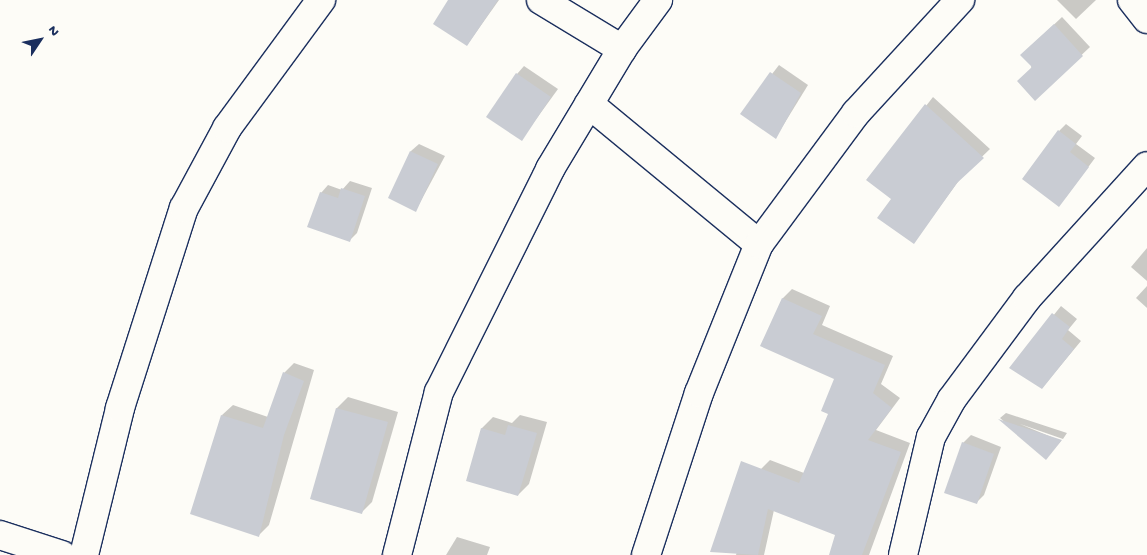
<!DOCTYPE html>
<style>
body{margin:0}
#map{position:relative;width:1147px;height:555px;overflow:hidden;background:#fdfcf7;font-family:"Gochi Hand",sans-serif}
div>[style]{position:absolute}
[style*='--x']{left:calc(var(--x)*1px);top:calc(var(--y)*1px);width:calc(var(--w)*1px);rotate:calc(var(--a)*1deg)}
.shadow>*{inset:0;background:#0003}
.building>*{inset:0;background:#c9ccd3}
.roads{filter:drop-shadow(1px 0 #1b2f5e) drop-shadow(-1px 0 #1b2f5e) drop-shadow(0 1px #1b2f5e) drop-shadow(0 -1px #1b2f5e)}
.street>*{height:28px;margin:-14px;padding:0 14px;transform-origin:14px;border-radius:14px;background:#fdfcf7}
span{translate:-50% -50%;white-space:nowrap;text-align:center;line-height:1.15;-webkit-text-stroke:5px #fdfcf7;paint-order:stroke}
.north{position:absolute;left:15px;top:15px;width:50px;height:50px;-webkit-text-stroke:4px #fdfcf7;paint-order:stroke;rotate:56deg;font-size:14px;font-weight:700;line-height:20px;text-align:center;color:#1b2f5e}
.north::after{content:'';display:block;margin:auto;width:18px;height:22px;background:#1b2f5e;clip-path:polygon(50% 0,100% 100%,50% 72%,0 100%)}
</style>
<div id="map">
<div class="shadow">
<div style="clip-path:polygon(450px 0,499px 0,467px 45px)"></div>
<div style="clip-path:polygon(1057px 0,1096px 0,1076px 19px)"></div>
<div style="clip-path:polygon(1062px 17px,1090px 47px,1035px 99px,1029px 48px)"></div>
<div style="clip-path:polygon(779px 65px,808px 85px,776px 137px,742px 113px)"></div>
<div style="clip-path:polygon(524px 66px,558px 89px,521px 140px,517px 74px)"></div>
<div style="clip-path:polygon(933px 97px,990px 149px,963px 175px,914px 242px,892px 199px,868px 180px)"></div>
<div style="clip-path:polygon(1066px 124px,1082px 136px,1076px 144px,1095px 158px,1066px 197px,1059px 131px)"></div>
<div style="clip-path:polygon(419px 144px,445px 156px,416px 210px,411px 151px)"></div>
<div style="clip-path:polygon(350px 181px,372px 188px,357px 233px,349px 241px,321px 193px,328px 185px,342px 190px)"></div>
<div style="clip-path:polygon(1147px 248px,1147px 281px,1131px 267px)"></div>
<div style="clip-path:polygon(1147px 286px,1147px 308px,1136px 298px)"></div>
<div style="clip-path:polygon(792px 289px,830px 306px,822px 325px,893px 356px,881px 384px,900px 398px,876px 430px,910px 443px,869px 555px,830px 555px,836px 534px,774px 510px,764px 555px,736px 555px,761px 469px,770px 460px,804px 473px,829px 413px,836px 379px,762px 345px,783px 298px)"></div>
<div style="clip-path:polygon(1061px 306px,1077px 319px,1068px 330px,1081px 341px,1042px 388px,1011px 368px)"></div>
<div style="clip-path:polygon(294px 363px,314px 370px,269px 525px,259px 535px,222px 415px,233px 405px,268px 417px,284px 373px)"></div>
<div style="clip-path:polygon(348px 397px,398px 412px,372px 502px,361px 513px,312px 499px,337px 408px)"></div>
<div style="clip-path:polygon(1006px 413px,1067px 433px,1063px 439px,1020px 424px,1061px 441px,1046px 458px,1000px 418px)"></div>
<div style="clip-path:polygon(520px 415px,547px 422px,529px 484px,518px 495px,468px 480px,482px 428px,493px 417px,512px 423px)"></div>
<div style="clip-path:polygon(971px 435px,1001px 447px,984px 495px,976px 503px,963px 443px)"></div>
<div style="clip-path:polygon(457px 537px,490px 547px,487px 555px,446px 555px)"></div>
</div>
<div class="building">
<div style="clip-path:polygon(448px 0,498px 0,467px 46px,433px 24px)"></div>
<div style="clip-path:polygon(1054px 24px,1083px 56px,1035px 101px,1017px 81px,1032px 67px,1020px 55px)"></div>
<div style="clip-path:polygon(770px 72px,801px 93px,776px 139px,740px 114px)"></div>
<div style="clip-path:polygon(516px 73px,551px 97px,522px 141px,486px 117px)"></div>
<div style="clip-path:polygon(925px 104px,984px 158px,957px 183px,914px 244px,877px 218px,891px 199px,866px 180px)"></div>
<div style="clip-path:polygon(1058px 130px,1076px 144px,1070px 152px,1089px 167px,1059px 207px,1022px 179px)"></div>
<div style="clip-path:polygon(410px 151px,438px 164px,416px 212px,388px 198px)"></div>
<div style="clip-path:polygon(341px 188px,365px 196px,350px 242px,307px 227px,320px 192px,338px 198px)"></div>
<div style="clip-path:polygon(782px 298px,822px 316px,813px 334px,885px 365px,873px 393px,892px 408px,868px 440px,901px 452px,862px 555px,829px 555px,835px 535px,768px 509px,758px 555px,710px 552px,741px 461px,799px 483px,828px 414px,821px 411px,834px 379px,760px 346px)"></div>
<div style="clip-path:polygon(1052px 313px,1070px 327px,1062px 339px,1074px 349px,1042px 389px,1009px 368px)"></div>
<div style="clip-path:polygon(283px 372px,304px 381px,284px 435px,259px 537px,190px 514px,221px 415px,263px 428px)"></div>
<div style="clip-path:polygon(336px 408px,388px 422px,362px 514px,310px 499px)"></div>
<div style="clip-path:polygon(998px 419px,1062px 440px,1046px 460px)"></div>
<div style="clip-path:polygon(508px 425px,537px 433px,518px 496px,466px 481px,481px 428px,505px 435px)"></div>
<div style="clip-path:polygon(962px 442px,994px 454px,977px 504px,944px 493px)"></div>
</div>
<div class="roads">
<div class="street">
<div style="--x:541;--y:0;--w:95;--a:31.2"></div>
<div style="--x:1132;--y:0;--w:24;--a:52"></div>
<div style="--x:589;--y:104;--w:220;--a:39.5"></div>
<div style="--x:0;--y:535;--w:65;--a:17.9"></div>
<div style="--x:84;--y:555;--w:151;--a:-76.2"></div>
<div style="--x:120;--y:408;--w:210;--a:-72.3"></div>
<div style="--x:184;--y:208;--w:91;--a:-61.7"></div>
<div style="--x:227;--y:128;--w:159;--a:-53.7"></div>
<div style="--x:397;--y:555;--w:168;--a:-75.6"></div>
<div style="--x:439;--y:392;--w:249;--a:-63.5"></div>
<div style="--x:550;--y:169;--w:140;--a:-59"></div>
<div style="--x:622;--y:49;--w:61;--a:-53.7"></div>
<div style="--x:646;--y:555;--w:170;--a:-71.9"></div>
<div style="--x:699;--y:393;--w:161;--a:-68.1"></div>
<div style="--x:759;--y:244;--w:163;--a:-53.5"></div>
<div style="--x:856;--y:113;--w:154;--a:-47.4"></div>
<div style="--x:903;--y:555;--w:121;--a:-76.7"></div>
<div style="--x:931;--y:437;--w:43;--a:-61.1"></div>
<div style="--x:952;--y:399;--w:126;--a:-53.4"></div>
<div style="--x:1027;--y:298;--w:178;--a:-47.7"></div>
</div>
</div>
<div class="north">N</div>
</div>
